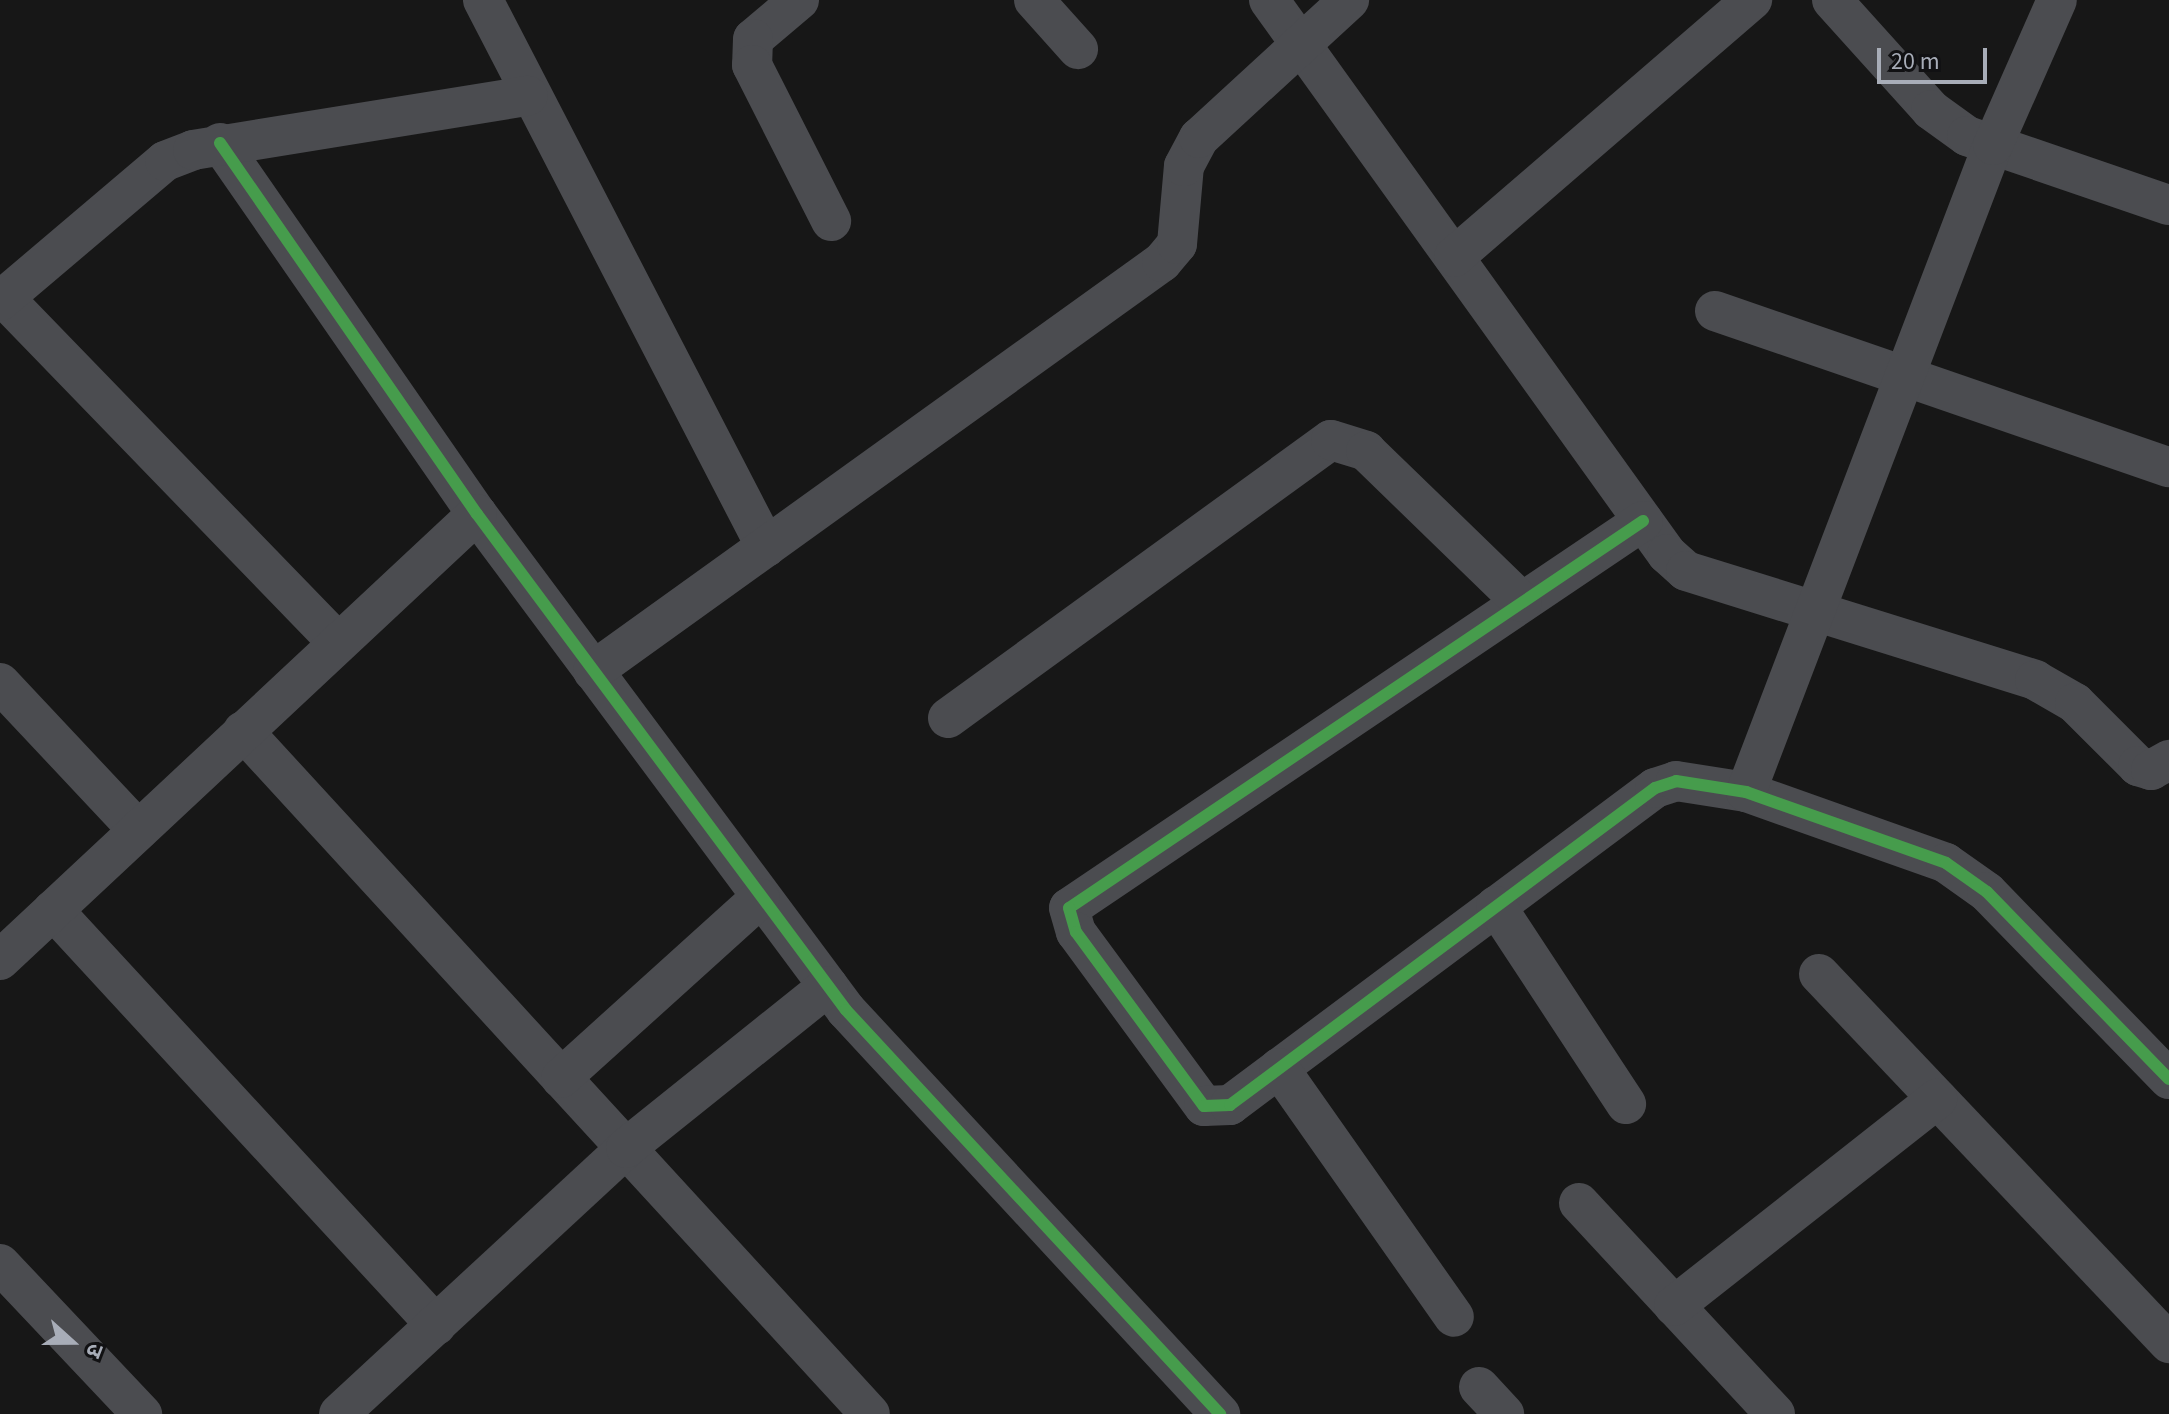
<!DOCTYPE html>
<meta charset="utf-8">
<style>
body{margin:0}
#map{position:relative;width:2169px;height:1414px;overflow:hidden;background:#171717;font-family:"Source Sans 3","Noto Sans Devanagari",sans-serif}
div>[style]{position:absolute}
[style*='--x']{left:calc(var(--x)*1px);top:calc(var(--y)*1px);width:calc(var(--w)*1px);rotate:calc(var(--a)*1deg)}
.minor>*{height:40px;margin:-20px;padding:0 20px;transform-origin:20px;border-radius:20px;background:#4b4c50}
.cycleway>*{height:12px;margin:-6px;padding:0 6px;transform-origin:6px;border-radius:6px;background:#469c4c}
span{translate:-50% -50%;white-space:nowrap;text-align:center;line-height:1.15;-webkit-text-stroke:6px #111113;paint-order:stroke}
.north{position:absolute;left:32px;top:1302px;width:80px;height:80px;-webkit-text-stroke:6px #111113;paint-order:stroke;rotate:111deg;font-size:22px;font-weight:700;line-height:32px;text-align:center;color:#a8adb8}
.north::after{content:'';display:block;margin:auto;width:28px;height:36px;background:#a8adb8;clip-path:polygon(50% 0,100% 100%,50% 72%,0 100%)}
.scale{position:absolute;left:1877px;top:48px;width:110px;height:36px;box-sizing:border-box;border:4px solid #a8adb8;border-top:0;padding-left:10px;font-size:24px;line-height:28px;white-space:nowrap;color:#a8adb8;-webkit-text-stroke:6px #111113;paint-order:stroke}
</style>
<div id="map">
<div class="minor">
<div style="--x:483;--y:0;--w:616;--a:62.64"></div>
<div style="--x:799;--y:0;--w:60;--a:139.7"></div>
<div style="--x:753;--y:39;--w:26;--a:92"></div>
<div style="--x:752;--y:65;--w:175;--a:63.1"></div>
<div style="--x:1034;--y:0;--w:66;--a:48.1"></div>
<div style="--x:1269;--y:0;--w:682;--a:54.31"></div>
<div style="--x:1667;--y:554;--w:25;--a:42"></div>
<div style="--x:1686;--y:571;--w:366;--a:17.3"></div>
<div style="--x:2035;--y:680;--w:46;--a:29.9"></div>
<div style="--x:2075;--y:703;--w:89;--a:45"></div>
<div style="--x:2138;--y:766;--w:14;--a:17"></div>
<div style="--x:2151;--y:770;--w:21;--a:-29"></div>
<div style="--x:1832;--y:0;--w:148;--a:48"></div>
<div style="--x:1931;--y:110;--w:44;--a:35.8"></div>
<div style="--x:1967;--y:136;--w:213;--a:18.9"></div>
<div style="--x:220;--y:143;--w:451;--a:55.3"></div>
<div style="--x:477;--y:514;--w:618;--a:53.35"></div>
<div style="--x:846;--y:1010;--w:551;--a:47.21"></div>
<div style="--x:1454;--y:257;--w:394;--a:-40.8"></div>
<div style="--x:4;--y:298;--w:479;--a:45.9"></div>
<div style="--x:0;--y:301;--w:216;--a:-40.3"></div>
<div style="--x:165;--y:161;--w:30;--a:-21"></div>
<div style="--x:193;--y:150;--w:339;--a:-9.2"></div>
<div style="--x:1715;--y:311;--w:480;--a:19"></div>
<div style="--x:1643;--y:521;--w:692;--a:146.01"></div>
<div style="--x:1069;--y:908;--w:25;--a:74"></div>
<div style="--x:1076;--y:932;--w:216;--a:53.7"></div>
<div style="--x:1204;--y:1106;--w:26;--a:-2"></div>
<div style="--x:1230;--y:1105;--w:530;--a:-36.72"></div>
<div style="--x:1655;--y:788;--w:22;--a:-18"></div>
<div style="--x:1676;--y:781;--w:71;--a:8.9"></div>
<div style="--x:1746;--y:792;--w:212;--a:19.5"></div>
<div style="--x:1946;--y:863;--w:50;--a:35.3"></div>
<div style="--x:1987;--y:892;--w:261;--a:45.8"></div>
<div style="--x:593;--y:671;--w:701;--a:-35.71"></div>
<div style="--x:1162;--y:262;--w:23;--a:-50"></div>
<div style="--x:1177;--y:244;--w:78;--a:-84.9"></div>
<div style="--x:1184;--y:166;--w:32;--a:-62"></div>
<div style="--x:1199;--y:138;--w:204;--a:-42.6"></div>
<div style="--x:0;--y:683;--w:202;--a:46.8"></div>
<div style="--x:948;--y:718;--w:473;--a:-36"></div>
<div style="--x:1331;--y:440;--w:37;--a:17"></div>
<div style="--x:1366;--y:451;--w:217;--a:44.1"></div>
<div style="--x:243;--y:731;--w:927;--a:47.45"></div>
<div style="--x:1746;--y:792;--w:693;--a:-69.11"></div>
<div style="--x:1993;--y:145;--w:158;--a:-66.2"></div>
<div style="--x:1496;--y:906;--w:237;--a:56.7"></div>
<div style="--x:53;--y:910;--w:565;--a:47.3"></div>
<div style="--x:0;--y:960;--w:653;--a:-43.08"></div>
<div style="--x:1819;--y:974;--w:509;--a:46.51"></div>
<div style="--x:1279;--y:1068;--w:304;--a:54.9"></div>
<div style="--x:561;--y:1078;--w:268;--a:-42.1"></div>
<div style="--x:1579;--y:1203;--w:288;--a:47.1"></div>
<div style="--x:0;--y:1264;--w:207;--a:46.6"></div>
<div style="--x:1674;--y:1306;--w:335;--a:-38.2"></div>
<div style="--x:1479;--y:1387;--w:37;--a:47"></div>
<div style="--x:339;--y:1414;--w:391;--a:-42.8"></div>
<div style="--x:626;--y:1148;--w:259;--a:-38.7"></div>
</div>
<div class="cycleway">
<div style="--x:220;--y:143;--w:451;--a:55.3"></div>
<div style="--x:477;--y:514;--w:618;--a:53.35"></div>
<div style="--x:846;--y:1010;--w:551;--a:47.21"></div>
<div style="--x:1643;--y:521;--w:692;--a:146.01"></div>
<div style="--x:1069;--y:908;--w:25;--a:74"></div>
<div style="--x:1076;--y:932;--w:216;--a:53.7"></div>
<div style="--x:1204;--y:1106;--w:26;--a:-2"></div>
<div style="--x:1230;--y:1105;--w:530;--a:-36.72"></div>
<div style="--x:1655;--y:788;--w:22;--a:-18"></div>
<div style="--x:1676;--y:781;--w:71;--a:8.9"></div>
<div style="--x:1746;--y:792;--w:212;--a:19.5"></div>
<div style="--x:1946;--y:863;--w:50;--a:35.3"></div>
<div style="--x:1987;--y:892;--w:261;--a:45.8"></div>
</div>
<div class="north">उ</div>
<div class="scale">20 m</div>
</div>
